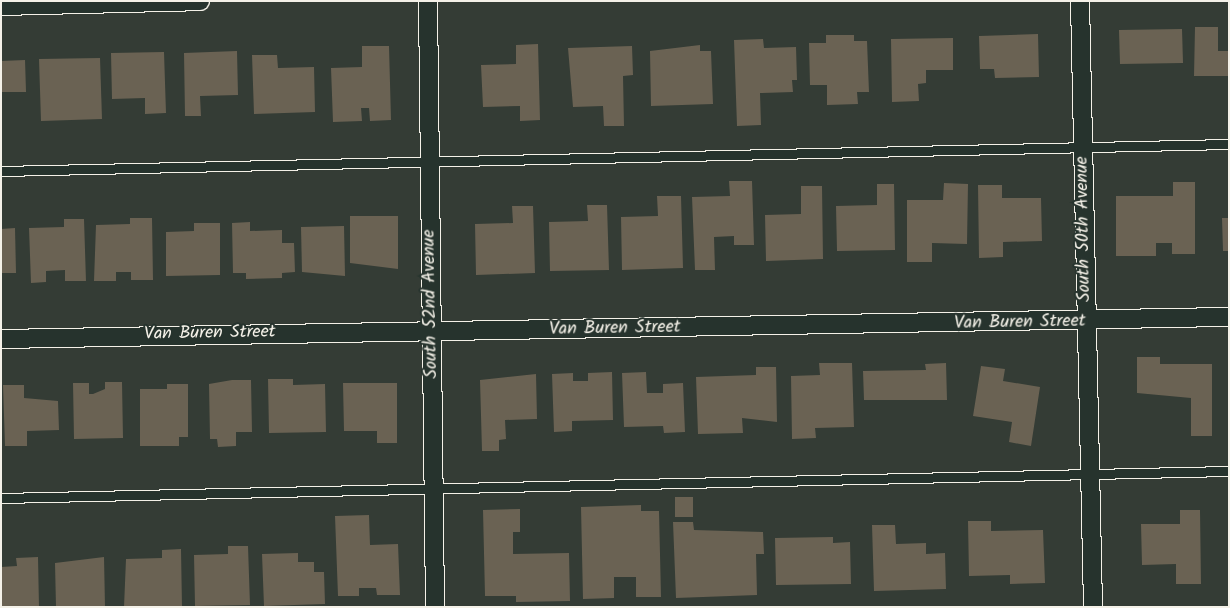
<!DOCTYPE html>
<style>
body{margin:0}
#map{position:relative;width:1230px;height:608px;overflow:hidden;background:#343c35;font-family:Kalam,sans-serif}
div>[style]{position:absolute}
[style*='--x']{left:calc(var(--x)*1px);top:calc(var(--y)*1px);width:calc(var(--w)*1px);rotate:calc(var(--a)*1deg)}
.building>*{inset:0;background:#6a6253}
.roads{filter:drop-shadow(1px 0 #f4f1e8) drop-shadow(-1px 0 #f4f1e8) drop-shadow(0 1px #f4f1e8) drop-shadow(0 -1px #f4f1e8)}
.lane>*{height:9px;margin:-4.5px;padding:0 4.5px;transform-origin:4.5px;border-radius:4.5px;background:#26332d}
.street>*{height:18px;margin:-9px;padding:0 9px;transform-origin:9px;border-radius:9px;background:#26332d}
span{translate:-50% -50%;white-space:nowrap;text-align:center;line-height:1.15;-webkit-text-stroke:4px #26332d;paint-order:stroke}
.street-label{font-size:18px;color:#f4f1e8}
.frame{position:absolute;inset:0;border:2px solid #f4f1e8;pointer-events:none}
</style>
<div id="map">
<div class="building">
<div style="clip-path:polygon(1195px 27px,1218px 27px,1218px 51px,1229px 51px,1229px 76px,1194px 76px)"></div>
<div style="clip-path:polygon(1182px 29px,1183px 63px,1120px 64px,1119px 30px)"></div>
<div style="clip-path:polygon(1038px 34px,1039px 77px,995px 78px,994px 69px,980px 69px,979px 36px)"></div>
<div style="clip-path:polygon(826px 35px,854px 35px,854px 41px,867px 41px,869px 92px,857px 92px,858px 104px,827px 105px,827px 85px,810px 85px,809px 43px,826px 43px)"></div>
<div style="clip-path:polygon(953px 38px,953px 70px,926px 70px,926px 83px,918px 84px,919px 101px,892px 102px,891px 39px)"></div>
<div style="clip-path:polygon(763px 39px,764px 48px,796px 47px,797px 80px,792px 80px,793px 92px,760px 93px,761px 125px,737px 126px,734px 40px)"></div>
<div style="clip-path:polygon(538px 44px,540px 120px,520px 121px,520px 106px,483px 107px,481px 65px,516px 64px,516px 45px)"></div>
<div style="clip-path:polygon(700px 45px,700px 51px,711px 51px,713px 104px,651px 106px,650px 51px)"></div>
<div style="clip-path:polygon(362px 46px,389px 46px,391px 120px,370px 121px,369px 108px,361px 108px,362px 121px,333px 122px,331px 68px,362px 67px)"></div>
<div style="clip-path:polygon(632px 46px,633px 75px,623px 76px,624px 126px,604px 126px,603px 106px,573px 107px,568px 48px)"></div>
<div style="clip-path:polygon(237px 51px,238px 95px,200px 96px,201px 116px,185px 116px,184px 53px)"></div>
<div style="clip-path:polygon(164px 52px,166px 113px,145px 114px,145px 98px,112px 99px,111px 53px)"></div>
<div style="clip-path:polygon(252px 55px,277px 55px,278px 68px,314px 67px,315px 112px,254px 114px)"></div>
<div style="clip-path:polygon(100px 58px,102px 119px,41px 121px,39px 59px)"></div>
<div style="clip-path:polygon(25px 60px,26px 92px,1px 92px,1px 61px)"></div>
<div style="clip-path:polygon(729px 181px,752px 181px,754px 245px,734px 245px,734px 236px,714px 237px,715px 270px,695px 270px,692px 197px,730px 196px)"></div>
<div style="clip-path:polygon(1173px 182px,1195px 182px,1195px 254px,1172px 254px,1172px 243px,1156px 243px,1156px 256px,1116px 256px,1116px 196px,1173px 196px)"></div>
<div style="clip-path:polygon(944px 183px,968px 184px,967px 244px,932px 243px,932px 262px,907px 262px,907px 200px,943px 200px)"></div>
<div style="clip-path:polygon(877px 184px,894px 184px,895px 250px,837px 251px,836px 206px,877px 205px)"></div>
<div style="clip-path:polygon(978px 185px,1002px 185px,1002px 198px,1041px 198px,1042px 241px,1003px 242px,1003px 257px,979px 258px)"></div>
<div style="clip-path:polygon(801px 186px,822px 186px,823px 259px,766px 261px,765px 215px,801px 214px)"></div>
<div style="clip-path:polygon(657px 196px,681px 196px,683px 268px,622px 270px,621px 217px,658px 216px)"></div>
<div style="clip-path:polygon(587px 205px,607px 205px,609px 270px,550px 271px,549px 222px,588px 221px)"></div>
<div style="clip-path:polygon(512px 206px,533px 206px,535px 273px,476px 275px,475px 224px,513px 223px)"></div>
<div style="clip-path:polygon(350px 216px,398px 216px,398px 269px,350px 263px)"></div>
<div style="clip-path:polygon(130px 218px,152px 218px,153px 280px,131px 280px,131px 272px,116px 272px,116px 281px,94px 281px,96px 225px,130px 224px)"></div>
<div style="clip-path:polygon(1222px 218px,1229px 218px,1229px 251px,1223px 251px)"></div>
<div style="clip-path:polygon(64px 219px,84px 219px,86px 281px,65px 281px,65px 270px,46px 271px,46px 282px,31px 283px,29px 228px,64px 227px)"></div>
<div style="clip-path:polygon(250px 222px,250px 231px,282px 230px,282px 243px,294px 243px,295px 272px,282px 273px,282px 278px,246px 279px,246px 273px,233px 273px,232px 223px)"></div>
<div style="clip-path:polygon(194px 223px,220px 223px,220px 275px,166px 276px,166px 232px,194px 231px)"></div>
<div style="clip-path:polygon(344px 226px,345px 276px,302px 272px,301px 227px)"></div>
<div style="clip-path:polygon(15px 228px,16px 273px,1px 273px,1px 229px)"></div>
<div style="clip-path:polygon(1137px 357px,1160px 357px,1160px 364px,1212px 364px,1212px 436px,1191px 436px,1191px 398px,1137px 393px)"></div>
<div style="clip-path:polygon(819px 363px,852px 363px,854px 427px,815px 428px,816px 438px,792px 439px,791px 376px,820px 375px)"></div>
<div style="clip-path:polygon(946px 363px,947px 400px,864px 400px,863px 371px,926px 370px,925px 364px)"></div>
<div style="clip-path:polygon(981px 366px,1005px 369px,1003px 381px,1040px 387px,1031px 446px,1009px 442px,1012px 422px,973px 416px)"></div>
<div style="clip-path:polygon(756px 367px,776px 367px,777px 422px,742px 418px,743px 433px,698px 434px,696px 377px,756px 375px)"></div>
<div style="clip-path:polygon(612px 372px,613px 420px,572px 421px,572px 431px,554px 432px,552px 374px,573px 373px,573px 381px,588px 381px,588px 373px)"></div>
<div style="clip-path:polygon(646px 372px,647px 393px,663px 393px,663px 384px,683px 383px,685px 432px,664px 433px,663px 426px,624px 427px,622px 373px)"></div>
<div style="clip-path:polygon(536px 374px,537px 419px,505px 420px,506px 439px,499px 440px,499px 451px,482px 451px,480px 380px)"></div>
<div style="clip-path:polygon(268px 379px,293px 379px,293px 385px,325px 384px,326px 432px,269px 433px)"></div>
<div style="clip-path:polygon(232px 380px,251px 380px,252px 432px,236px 432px,236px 446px,218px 447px,217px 439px,210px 439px,209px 384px)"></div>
<div style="clip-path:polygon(105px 382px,122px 382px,123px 438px,74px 439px,73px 383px,89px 383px,89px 394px,93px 394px,105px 389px)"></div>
<div style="clip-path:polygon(343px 383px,397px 383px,397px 443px,377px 443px,377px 431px,344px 431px)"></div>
<div style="clip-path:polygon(167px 384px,188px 384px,188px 437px,179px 437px,179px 446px,140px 446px,140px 389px,167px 389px)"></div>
<div style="clip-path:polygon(3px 385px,24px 385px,24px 398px,58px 401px,59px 430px,27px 431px,27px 446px,5px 446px)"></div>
<div style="clip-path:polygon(675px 497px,693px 497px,693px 517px,675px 517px)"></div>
<div style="clip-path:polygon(641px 505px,641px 511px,659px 511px,661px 597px,636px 597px,636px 577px,614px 577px,614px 598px,583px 599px,581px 507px)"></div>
<div style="clip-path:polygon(520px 509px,520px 532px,513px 532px,513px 554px,569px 553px,570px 601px,516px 602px,516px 596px,485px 596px,483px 510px)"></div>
<div style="clip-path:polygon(1180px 510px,1200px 510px,1201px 584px,1176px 584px,1176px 564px,1142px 565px,1141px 524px,1180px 524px)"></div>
<div style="clip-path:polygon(369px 515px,370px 545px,398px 544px,400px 595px,377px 595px,376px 588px,359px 588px,359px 596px,338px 596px,335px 516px)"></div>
<div style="clip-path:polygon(968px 521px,991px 521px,991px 531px,1043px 530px,1045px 583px,1010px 584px,1010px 575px,969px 576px)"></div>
<div style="clip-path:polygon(673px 522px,693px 522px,694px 530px,763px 532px,764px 554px,756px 554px,757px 595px,676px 598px)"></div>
<div style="clip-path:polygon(872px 525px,895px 525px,896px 544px,926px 543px,926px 554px,945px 553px,946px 589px,874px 591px)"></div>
<div style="clip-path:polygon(833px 537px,833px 543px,850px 542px,851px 584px,776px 585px,775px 538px)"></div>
<div style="clip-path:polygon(228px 546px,248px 546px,250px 605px,195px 606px,194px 555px,228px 554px)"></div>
<div style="clip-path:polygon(181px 549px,182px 607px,124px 607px,126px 559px,162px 558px,162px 550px)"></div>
<div style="clip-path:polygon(298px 553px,298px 562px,314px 562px,314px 572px,324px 572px,325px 604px,264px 606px,262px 554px)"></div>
<div style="clip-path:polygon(38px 557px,39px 607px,1px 607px,1px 567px,17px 566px,16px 558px)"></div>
<div style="clip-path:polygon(104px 557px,105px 607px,56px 607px,55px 563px)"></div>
</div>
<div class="roads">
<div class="lane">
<div style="--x:1;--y:171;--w:1228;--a:-1.26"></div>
<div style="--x:1;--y:498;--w:1228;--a:-1.26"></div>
</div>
<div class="street">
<div style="--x:428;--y:1;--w:606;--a:89.34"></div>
<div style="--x:1080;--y:1;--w:606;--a:88.77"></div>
<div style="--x:1;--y:6;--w:199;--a:-1.4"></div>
<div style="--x:1;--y:339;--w:1228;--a:-1.03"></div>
</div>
</div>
<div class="street-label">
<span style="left:1084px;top:229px;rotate:-91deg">South 50th Avenue</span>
<span style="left:431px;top:304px;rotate:-91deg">South 52nd Avenue</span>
<span style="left:1020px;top:323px;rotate:-1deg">Van Buren Street</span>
<span style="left:615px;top:329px;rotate:-1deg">Van Buren Street</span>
<span style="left:210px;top:334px;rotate:-1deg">Van Buren Street</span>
</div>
<div class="frame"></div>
</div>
